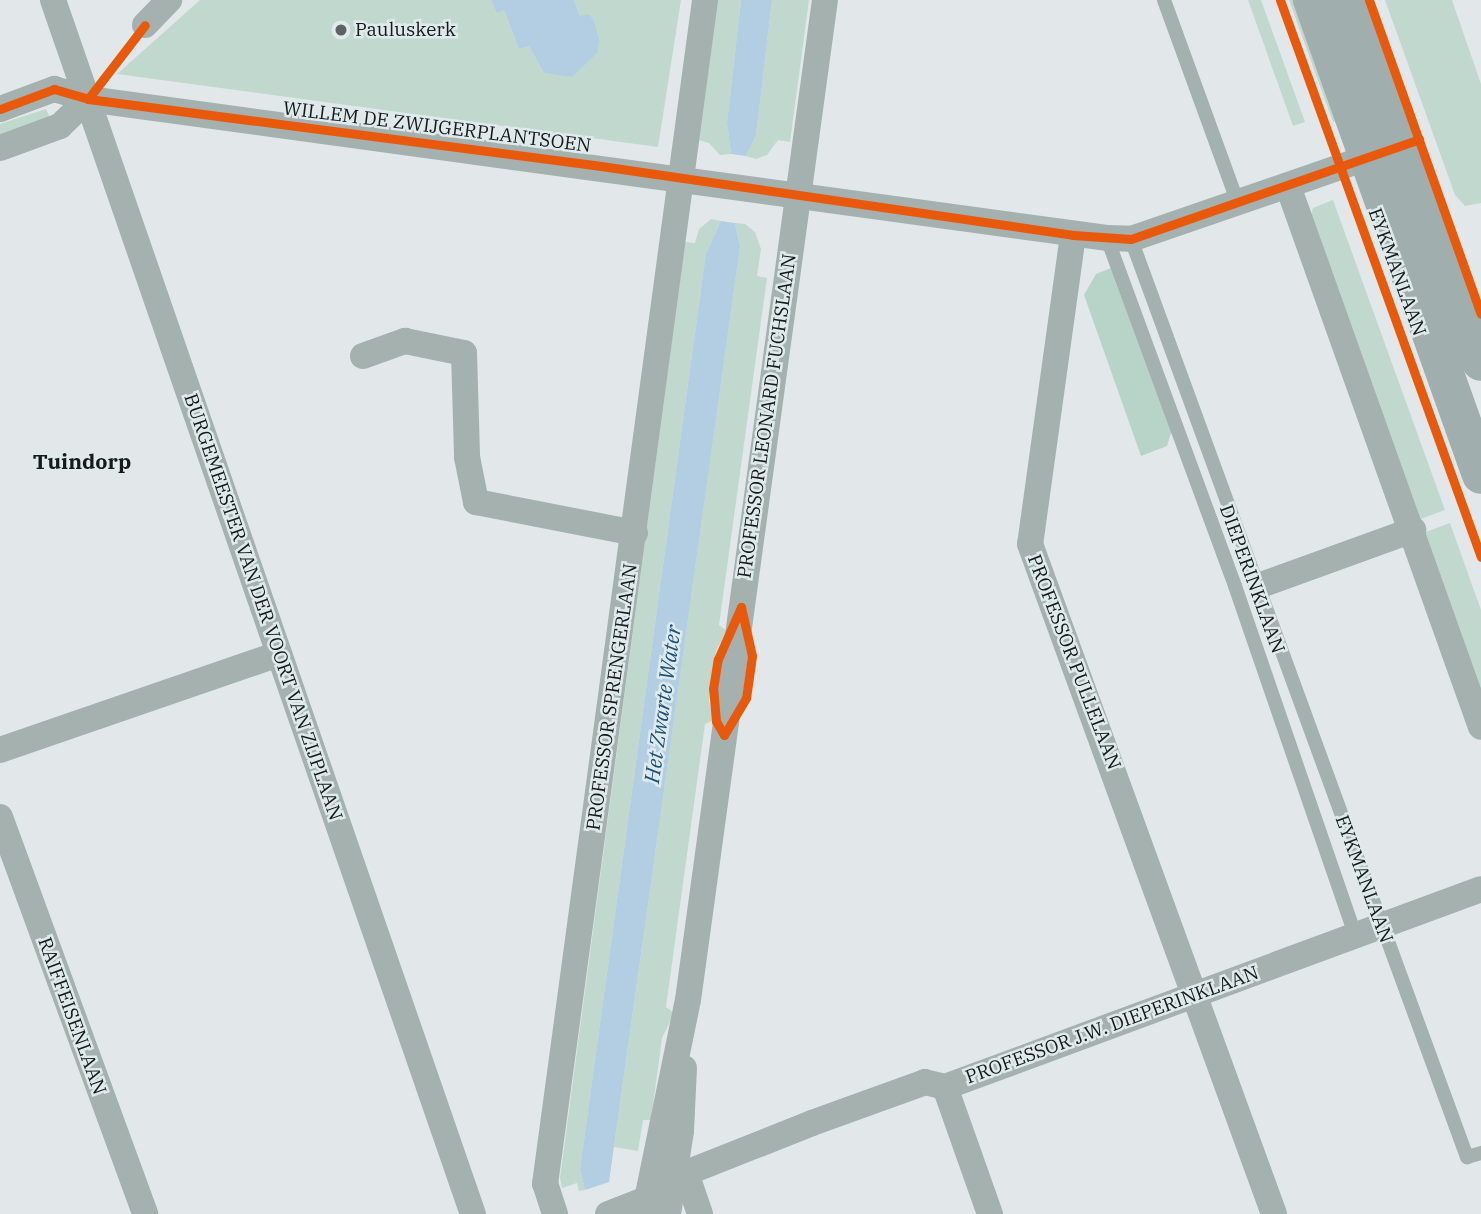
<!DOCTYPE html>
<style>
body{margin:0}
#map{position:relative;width:1481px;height:1214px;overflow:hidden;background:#e2e8e9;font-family:"IBM Plex Serif",serif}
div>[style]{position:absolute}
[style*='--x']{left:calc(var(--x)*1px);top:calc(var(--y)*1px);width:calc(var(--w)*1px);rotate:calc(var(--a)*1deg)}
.green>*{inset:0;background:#c1d8ce}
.forest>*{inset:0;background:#b8d4c8}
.water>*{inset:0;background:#b3cde3}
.lane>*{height:14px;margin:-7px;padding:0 7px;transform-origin:7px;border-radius:7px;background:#a4b1af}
.street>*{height:26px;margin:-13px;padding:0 13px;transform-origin:13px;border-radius:13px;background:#a4b1af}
.secondary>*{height:38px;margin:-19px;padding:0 19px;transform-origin:19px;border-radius:19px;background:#a1aeae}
.cycleway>*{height:9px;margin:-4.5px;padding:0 4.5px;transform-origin:4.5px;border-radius:4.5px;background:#e8590c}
.dots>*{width:19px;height:19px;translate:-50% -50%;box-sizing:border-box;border:4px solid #dfeaec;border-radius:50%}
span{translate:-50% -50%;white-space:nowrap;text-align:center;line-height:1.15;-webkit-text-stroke:5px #dfeaec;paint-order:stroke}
.poi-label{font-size:19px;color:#161a1b}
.left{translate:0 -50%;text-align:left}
.street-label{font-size:19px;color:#161a1b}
.neighbourhood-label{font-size:21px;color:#161a1b;font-weight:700}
.water-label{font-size:21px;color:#1c517a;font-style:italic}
</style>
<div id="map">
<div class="green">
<div style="clip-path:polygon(200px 0,491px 0,497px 14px,504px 10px,519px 49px,529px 46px,544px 73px,580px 16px,574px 0,681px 0,658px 147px,117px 74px)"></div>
<div style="clip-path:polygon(718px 0,741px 0,727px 123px,731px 154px,720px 155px,709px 143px,699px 140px)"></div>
<div style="clip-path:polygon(772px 0,809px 0,790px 142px,778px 140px,767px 155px,756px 159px,746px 156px,756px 136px)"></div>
<div style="clip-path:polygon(1248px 0,1261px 0,1305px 122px,1293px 126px)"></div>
<div style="clip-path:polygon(1289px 0,1303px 0,1345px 118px,1333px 122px)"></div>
<div style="clip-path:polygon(1385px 0,1452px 0,1481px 84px,1481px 203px,1465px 206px,1455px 195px)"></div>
<div style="clip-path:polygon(46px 109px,51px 120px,0 138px,0 124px)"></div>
<div style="clip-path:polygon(1333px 200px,1445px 510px,1418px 520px,1310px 219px,1313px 208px)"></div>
<div style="clip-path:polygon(711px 219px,721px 221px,706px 253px,580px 1169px,585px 1190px,579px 1191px,577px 1183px,562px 1188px,560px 1178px,685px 242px,695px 243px,699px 229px)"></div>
<div style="clip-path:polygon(735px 223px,745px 224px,755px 232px,761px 249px,757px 276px,767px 278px,719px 625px,727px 631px,716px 651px,709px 701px,714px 720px,705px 724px,666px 1007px,674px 1013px,662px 1038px,651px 1120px,643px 1120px,638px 1151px,614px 1147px,740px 247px)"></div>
<div style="clip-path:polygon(1450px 523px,1481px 610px,1481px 691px,1423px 533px)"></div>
</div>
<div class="forest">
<div style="clip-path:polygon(1116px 266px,1173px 427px,1167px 446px,1141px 456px,1084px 295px,1096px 274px)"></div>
</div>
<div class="water">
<div style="clip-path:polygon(491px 0,574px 0,580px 16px,589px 14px,594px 21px,599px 40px,597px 53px,572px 77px,544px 73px,529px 46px,519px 49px,504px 10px,497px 14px)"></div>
<div style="clip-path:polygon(741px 0,772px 0,756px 136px,746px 156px,731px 154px,727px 123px)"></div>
<div style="clip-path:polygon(721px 221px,735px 223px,740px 247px,684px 648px,609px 1182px,585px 1190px,580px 1169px,706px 253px)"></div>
</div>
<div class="lane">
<div style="--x:1164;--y:0;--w:216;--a:70"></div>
<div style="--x:1107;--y:238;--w:371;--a:69.8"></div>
<div style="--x:1235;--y:586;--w:369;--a:71"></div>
<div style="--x:1131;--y:239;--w:978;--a:69.9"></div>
<div style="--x:1467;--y:1157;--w:15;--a:-16"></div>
</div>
<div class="street">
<div style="--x:53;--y:0;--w:1285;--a:70.92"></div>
<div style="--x:145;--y:25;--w:35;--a:-46"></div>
<div style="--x:0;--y:109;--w:58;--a:-20.3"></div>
<div style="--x:54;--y:89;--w:35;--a:16"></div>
<div style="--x:88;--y:99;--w:1028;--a:7.77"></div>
<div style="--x:1107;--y:238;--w:24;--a:2"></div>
<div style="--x:1131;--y:239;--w:267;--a:-19"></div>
<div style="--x:0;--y:148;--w:64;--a:-20.1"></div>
<div style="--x:60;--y:126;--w:39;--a:-44"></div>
<div style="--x:1288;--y:186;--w:574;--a:70.37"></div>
<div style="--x:1073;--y:235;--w:312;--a:97.9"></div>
<div style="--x:1030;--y:544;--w:713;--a:69.99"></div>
<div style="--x:363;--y:356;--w:45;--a:-19.7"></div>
<div style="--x:405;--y:341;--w:60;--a:11.5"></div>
<div style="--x:464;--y:353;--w:104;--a:88.3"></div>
<div style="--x:467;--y:457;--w:46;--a:78.7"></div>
<div style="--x:476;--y:502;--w:162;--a:11"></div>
<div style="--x:1261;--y:585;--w:162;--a:-19.9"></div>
<div style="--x:0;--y:750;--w:295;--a:-19"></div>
<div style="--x:0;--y:817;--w:423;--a:69.9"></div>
<div style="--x:945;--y:1087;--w:135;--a:70.5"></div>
<div style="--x:686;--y:1173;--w:43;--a:71.1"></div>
<div style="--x:555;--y:1214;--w:32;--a:-108"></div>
<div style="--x:545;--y:1184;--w:1195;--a:-82.3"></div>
<div style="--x:608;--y:1214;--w:66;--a:-21.2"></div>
<div style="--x:670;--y:1190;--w:23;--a:-47"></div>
<div style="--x:686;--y:1173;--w:136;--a:-21.6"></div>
<div style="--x:812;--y:1123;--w:120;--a:-19.9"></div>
<div style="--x:925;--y:1082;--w:21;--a:14"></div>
<div style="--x:945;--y:1087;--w:571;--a:-20.27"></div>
<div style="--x:644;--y:1214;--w:218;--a:-78.4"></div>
<div style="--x:688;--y:1000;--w:1009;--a:-82.2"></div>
<div style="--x:668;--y:1214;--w:84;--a:-81.1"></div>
<div style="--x:681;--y:1131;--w:63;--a:-87.3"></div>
</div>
<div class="secondary">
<div style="--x:1312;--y:0;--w:504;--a:70.41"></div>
<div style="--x:1349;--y:0;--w:385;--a:70"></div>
</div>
<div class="cycleway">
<div style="--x:1280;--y:0;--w:592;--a:70.16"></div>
<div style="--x:1369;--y:0;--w:333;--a:70.4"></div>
<div style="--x:88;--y:99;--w:93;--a:-52.4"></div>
<div style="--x:0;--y:109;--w:58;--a:-20.3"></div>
<div style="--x:54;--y:89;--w:35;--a:16"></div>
<div style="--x:88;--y:99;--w:510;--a:7.43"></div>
<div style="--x:594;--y:165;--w:484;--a:8.3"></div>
<div style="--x:1073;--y:235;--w:58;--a:3.9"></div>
<div style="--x:1131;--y:239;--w:305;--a:-19.1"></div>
<div style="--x:741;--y:607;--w:50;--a:77.3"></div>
<div style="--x:752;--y:656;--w:42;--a:98.1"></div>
<div style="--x:746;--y:698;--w:43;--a:120.7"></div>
<div style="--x:724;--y:735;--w:16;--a:-120"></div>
<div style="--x:716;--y:721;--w:32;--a:-95"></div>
<div style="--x:713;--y:689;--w:30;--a:-81"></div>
<div style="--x:718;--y:659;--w:57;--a:-66.1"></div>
</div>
<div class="dots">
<div style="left:341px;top:30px;background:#5d6263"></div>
</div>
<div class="poi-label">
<span class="left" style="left:355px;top:30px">Pauluskerk</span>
</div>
<div class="street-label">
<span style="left:437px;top:127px;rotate:7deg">WILLEM DE ZWIJGERPLANTSOEN</span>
<span style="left:1397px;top:272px;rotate:70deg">EYKMANLAAN</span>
<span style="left:767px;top:416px;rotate:-82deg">PROFESSOR LEONARD FUCHSLAAN</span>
<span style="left:1252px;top:579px;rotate:70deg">DIEPERINKLAAN</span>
<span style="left:263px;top:607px;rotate:71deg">BURGEMEESTER VAN DER VOORT VAN ZIJPLAAN</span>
<span style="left:1074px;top:662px;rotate:69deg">PROFESSOR PULLELAAN</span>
<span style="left:612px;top:697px;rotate:-82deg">PROFESSOR SPRENGERLAAN</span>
<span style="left:1364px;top:879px;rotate:70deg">EYKMANLAAN</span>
<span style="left:72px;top:1016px;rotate:70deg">RAIFFEISENLAAN</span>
<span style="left:1112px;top:1025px;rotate:-20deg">PROFESSOR J.W. DIEPERINKLAAN</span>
</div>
<div class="neighbourhood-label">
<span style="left:82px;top:461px">Tuindorp</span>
</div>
<div class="water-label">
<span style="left:662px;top:704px;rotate:-82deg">Het Zwarte Water</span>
</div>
</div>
